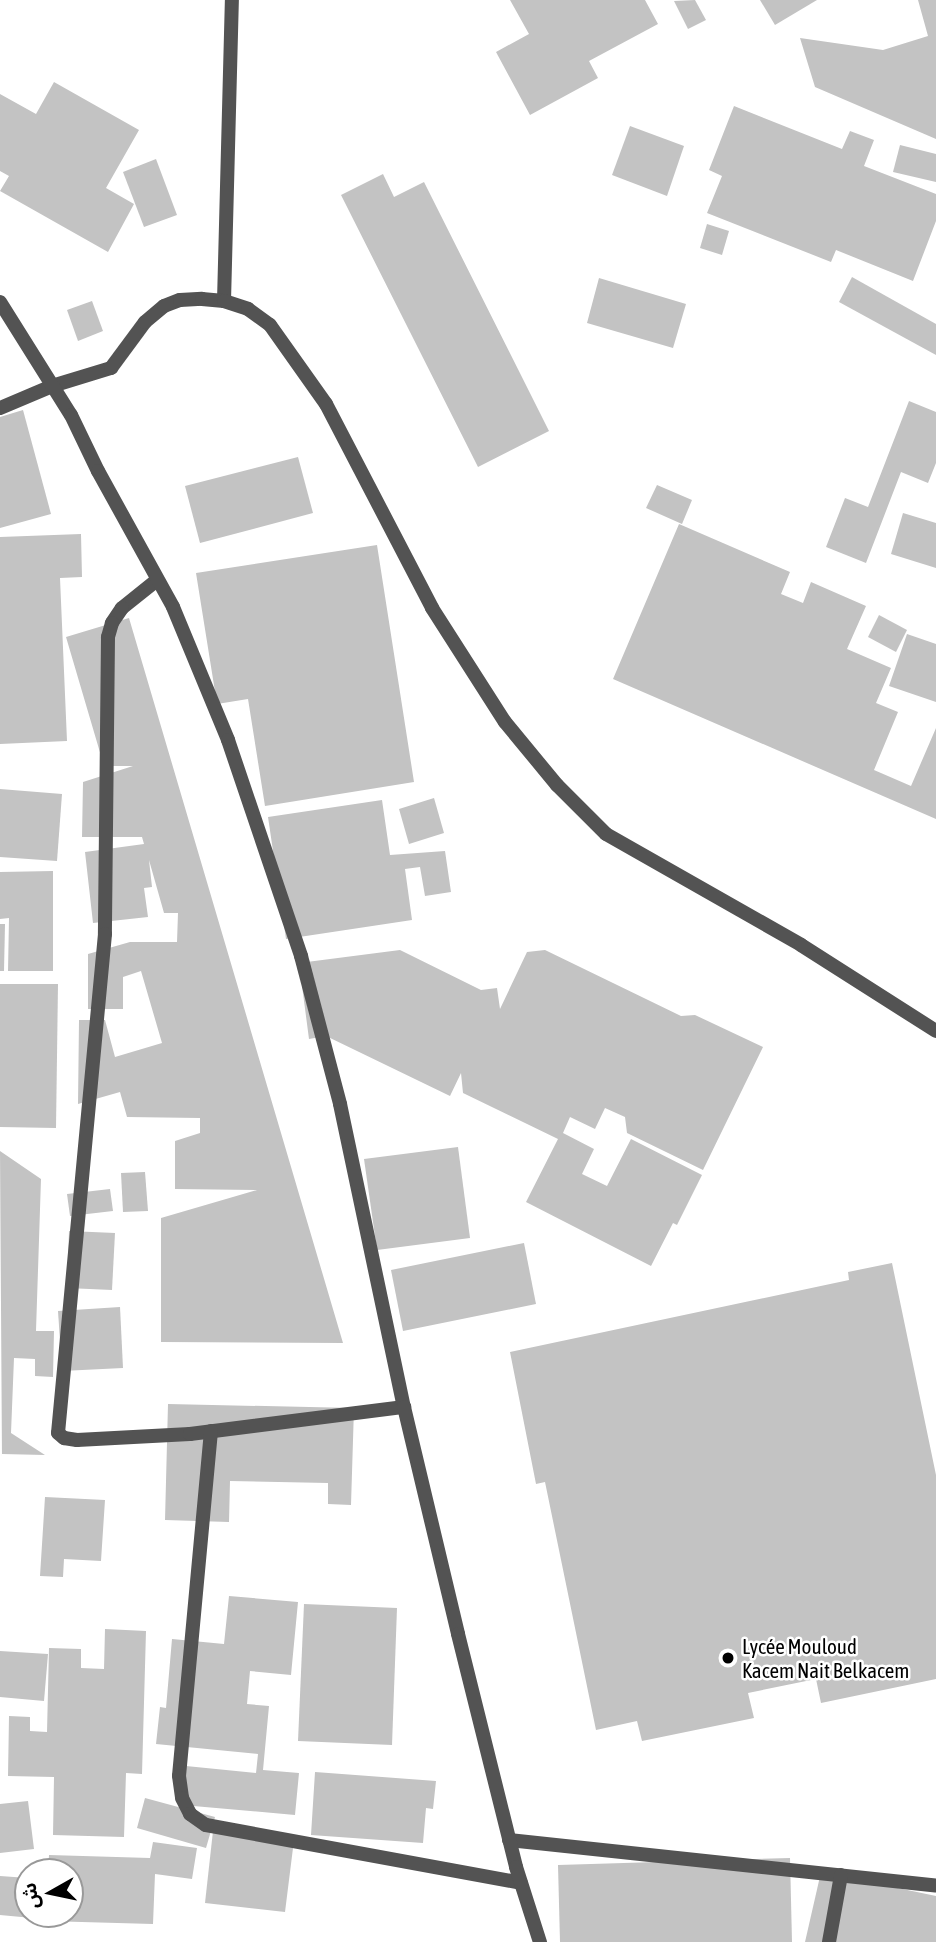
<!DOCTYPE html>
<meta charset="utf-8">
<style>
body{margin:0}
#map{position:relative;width:936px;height:1942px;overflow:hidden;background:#fff;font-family:"Asap Condensed","Noto Sans Arabic",sans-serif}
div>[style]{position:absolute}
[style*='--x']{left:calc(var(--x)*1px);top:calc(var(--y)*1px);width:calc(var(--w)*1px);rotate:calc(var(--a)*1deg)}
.building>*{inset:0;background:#c3c3c3}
.minor>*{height:14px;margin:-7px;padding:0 7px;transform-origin:7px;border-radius:7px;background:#535353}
.tertiary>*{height:14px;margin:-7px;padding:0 7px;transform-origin:7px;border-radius:7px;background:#535353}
.dots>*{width:19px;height:19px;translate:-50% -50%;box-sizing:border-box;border:4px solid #fff;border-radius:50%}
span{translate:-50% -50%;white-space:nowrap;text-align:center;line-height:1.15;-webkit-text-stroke:5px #fff;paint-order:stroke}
.poi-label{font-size:21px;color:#000}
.left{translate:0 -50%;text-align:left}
.north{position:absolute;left:14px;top:1858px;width:70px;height:70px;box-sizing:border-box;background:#fff;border:2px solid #999;border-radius:50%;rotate:261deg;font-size:19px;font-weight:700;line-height:28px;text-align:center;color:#000}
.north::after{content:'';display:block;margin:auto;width:24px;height:32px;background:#000;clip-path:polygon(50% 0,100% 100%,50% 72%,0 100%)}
</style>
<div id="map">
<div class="building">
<div style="clip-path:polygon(510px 0,645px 0,658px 24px,589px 61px,598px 78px,530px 115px,496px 52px,529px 34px)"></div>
<div style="clip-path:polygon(695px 0,706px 20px,688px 29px,674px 1px)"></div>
<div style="clip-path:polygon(760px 0,817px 0,775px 25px)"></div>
<div style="clip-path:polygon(918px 0,936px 0,936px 139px,815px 87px,800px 38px,883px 50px,928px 36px)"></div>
<div style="clip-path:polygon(54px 82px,139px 130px,106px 188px,134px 204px,108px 252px,0 191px,9px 176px,0 171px,0 94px,36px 114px)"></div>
<div style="clip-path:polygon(734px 106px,842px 149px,850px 131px,874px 140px,864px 166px,936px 194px,936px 221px,913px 281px,836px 250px,831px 262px,707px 213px,722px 176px,709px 170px)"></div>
<div style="clip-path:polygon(630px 126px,684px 146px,667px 196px,612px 175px)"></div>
<div style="clip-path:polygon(900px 145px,936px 154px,936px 182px,893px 172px)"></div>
<div style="clip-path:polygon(156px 159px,177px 215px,144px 227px,123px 172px)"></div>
<div style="clip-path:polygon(383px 174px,394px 197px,424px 182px,549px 431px,478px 467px,341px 195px)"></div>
<div style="clip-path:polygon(707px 224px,729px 231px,722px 255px,700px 248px)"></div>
<div style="clip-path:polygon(852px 277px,936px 324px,936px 355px,839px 302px)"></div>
<div style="clip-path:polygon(599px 278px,686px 304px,673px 348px,587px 323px)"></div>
<div style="clip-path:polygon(92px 301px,103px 331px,78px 341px,67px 310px)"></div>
<div style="clip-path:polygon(909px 401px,936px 412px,936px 463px,928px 483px,901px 472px,866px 563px,826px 547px,845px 498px,868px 507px)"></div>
<div style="clip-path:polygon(23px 410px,51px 514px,0 528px,0 417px)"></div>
<div style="clip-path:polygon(298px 457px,313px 513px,200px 543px,185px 486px)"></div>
<div style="clip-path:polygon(657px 485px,692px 500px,682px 524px,646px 508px)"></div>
<div style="clip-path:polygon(903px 513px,936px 523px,936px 568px,891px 554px)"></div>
<div style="clip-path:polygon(679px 524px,790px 572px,781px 594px,803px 603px,811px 582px,866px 606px,847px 649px,891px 668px,876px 703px,898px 712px,874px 770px,911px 786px,936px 728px,936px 819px,613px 679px)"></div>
<div style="clip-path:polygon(81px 534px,82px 577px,60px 578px,67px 741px,0 744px,0 537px)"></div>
<div style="clip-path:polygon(377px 545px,414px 782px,265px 806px,248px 699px,217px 704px,196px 573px)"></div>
<div style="clip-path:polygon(879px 615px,907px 630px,896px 652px,868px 637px)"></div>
<div style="clip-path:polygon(129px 618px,343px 1343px,161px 1342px,161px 1218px,257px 1190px,175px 1189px,175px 1141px,200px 1133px,200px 1118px,127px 1117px,120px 1092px,78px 1104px,79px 1020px,105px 1020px,115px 1057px,162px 1043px,141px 971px,123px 977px,123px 1009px,88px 1009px,88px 954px,130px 942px,177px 942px,178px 913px,164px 913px,149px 860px,152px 887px,144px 888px,148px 917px,93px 923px,85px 852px,144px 844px,142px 837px,82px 837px,83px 782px,133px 766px,104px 766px,66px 637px)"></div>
<div style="clip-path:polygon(907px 634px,936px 644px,936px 702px,889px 686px)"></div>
<div style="clip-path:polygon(0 789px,62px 794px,57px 861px,0 857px)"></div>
<div style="clip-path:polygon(434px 798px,444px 833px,409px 844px,399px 809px)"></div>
<div style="clip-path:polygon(382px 800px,390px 855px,445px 851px,451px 892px,425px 896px,420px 867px,405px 869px,412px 920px,286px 939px,268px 817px)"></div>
<div style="clip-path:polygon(53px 871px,53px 971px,8px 971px,9px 918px,0 919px,0 872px)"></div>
<div style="clip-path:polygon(0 924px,5px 924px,4px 971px,0 971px)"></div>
<div style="clip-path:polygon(400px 950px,481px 990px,497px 988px,500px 1009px,527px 952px,545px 950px,681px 1016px,695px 1015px,763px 1047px,703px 1170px,627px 1133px,625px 1117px,605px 1108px,595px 1129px,570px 1117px,563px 1133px,594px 1149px,582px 1174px,607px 1186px,631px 1139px,702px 1175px,677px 1225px,673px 1223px,651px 1266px,526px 1202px,558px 1139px,463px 1093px,461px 1073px,450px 1096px,326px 1036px,309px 1039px,299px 963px)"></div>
<div style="clip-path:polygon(0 984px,58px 984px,56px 1128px,0 1127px)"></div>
<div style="clip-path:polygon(458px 1147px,470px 1238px,377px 1250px,364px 1159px)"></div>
<div style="clip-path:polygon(0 1151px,41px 1179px,36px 1331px,54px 1331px,53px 1377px,35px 1376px,35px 1359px,14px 1358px,11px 1433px,45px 1455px,2px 1454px,2px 1461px)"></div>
<div style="clip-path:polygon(145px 1172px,148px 1211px,123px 1212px,121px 1173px)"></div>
<div style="clip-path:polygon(110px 1189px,113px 1211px,70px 1216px,67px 1194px)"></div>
<div style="clip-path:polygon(69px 1231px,115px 1233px,112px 1290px,67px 1288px)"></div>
<div style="clip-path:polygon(524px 1243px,536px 1304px,403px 1331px,391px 1270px)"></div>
<div style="clip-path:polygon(892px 1263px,936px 1475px,936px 1679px,821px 1703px,816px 1679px,748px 1693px,754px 1718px,642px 1741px,637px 1721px,596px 1730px,545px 1482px,536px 1484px,510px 1352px,849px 1280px,848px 1272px)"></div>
<div style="clip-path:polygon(120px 1307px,123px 1368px,62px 1371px,58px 1311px)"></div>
<div style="clip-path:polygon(168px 1404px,354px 1408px,351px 1505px,328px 1504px,328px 1483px,230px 1481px,229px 1522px,165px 1520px)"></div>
<div style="clip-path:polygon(45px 1497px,105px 1500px,101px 1561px,64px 1559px,63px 1577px,40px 1576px)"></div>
<div style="clip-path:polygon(229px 1596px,298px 1602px,291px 1675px,250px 1671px,247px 1704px,269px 1706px,263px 1770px,299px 1773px,295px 1815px,182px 1805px,186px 1766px,256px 1773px,258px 1754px,156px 1744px,160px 1707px,166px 1708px,172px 1639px,224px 1644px)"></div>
<div style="clip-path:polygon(304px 1604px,397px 1608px,392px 1745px,298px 1741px)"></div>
<div style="clip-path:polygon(105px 1629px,146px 1631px,142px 1774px,126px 1773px,124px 1837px,53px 1835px,54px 1777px,8px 1776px,9px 1716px,30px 1717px,30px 1731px,47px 1732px,49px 1648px,81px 1649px,81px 1668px,104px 1669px)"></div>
<div style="clip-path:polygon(0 1651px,48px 1654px,44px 1701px,0 1697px)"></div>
<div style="clip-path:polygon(315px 1772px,436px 1781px,433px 1809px,426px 1808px,423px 1843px,311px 1835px)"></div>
<div style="clip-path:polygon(145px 1798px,215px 1817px,206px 1848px,137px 1828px)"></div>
<div style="clip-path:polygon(28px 1801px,34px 1849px,0 1853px,0 1804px)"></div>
<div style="clip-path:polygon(213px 1831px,294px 1840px,285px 1912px,205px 1903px)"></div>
<div style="clip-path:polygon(153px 1842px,197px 1848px,192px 1879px,155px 1874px,153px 1924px,46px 1921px,47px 1914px,70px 1914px,70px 1872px,48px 1872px,49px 1855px,150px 1858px)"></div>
<div style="clip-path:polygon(790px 1858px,792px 1942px,560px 1942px,558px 1865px)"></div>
<div style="clip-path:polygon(821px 1872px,936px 1896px,936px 1942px,805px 1942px)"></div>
<div style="clip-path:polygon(0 1876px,28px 1878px,28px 1914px,43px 1914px,43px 1919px,0 1915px)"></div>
</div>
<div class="minor">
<div style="--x:224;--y:301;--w:301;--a:-88.5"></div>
<div style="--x:0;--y:408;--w:56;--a:-22.9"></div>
<div style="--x:52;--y:386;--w:62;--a:-17"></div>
<div style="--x:111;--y:368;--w:57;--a:-53.5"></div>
<div style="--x:145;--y:322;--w:25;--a:-40"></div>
<div style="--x:164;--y:306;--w:17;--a:-21"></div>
<div style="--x:180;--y:300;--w:22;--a:-3"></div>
<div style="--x:202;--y:299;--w:22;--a:5"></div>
<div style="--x:224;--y:301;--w:25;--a:18"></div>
<div style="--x:248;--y:309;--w:27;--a:36"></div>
<div style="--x:270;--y:325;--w:97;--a:54.7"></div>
<div style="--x:326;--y:404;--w:230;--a:62.5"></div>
<div style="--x:432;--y:608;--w:135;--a:57.4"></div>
<div style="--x:505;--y:722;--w:82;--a:50.5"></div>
<div style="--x:557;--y:785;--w:69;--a:45"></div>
<div style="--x:606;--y:834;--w:224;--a:29.6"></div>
<div style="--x:801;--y:945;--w:160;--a:32.5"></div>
<div style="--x:157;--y:580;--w:45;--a:141.3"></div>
<div style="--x:122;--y:608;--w:18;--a:124"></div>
<div style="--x:112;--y:623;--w:15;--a:106"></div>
<div style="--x:108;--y:637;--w:297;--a:90.6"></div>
<div style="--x:105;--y:934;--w:501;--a:95.38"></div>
<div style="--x:58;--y:1433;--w:8;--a:40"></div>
<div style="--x:64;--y:1438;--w:13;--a:9"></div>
<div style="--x:77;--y:1440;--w:113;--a:-3"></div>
<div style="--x:190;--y:1434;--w:216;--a:-7.2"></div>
<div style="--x:211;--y:1431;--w:346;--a:95.3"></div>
<div style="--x:179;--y:1776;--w:22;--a:82"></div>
<div style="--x:182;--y:1798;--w:18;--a:63"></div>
<div style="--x:190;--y:1814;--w:19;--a:35"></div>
<div style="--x:206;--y:1825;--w:320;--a:10.4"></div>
<div style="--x:509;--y:1840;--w:429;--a:6.1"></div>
<div style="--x:829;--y:1942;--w:68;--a:-79.8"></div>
</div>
<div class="tertiary">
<div style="--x:0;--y:302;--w:133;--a:57.9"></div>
<div style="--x:71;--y:415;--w:62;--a:64.3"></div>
<div style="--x:98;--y:471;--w:155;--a:61.1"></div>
<div style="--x:173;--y:607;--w:144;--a:67.5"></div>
<div style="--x:228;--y:740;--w:228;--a:71.3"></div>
<div style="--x:301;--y:956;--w:153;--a:75.2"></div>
<div style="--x:340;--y:1104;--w:310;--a:78.1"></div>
<div style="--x:404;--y:1407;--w:233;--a:76.6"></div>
<div style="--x:458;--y:1634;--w:240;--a:76"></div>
<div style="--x:516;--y:1867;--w:79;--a:72.3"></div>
</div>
<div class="dots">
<div style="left:728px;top:1658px;background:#000"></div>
</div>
<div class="poi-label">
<span class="left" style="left:742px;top:1658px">Lycée Mouloud<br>Kacem Nait Belkacem</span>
</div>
<div class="north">ش</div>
</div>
